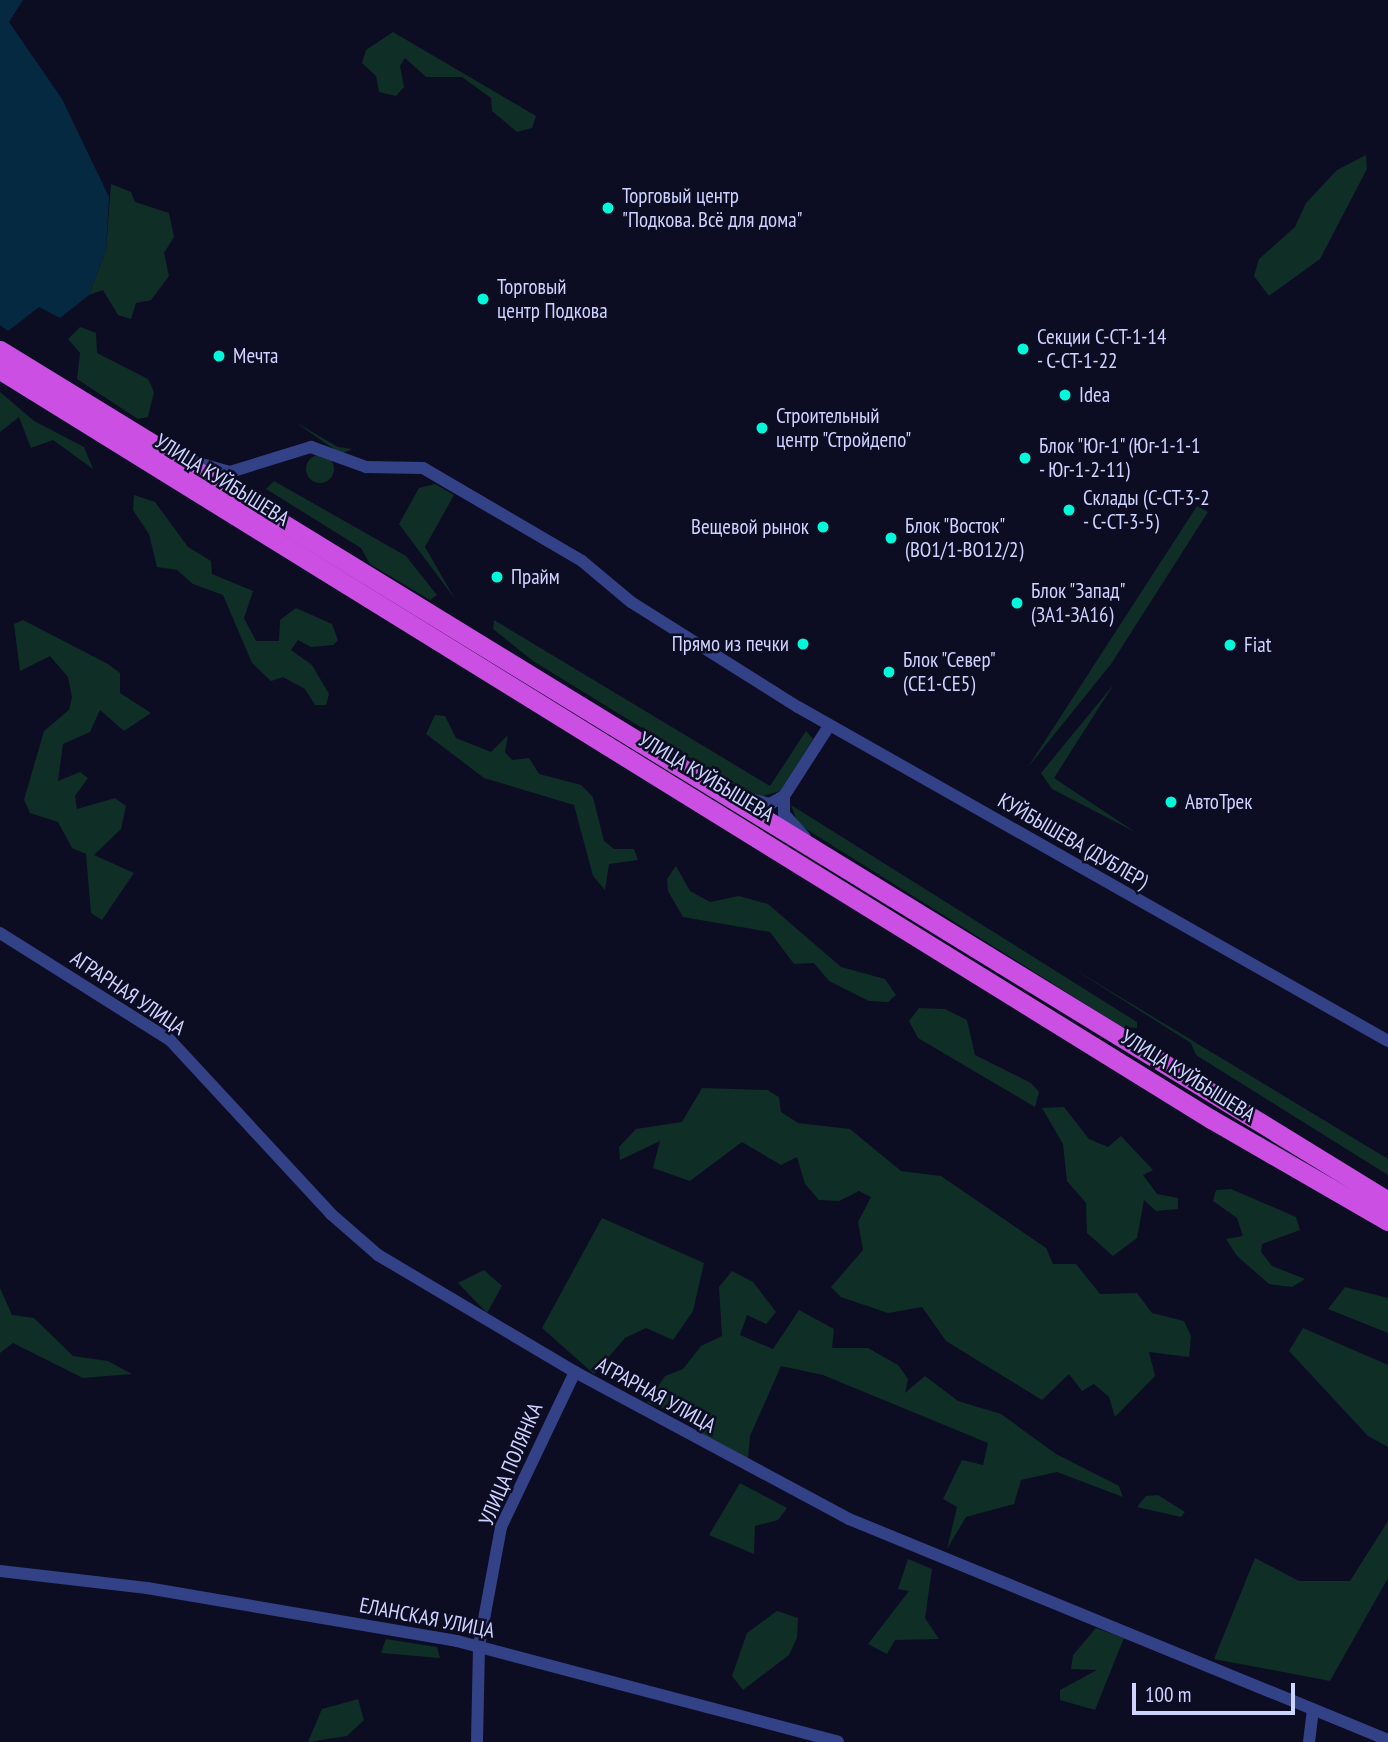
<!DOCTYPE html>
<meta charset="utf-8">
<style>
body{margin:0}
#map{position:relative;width:1388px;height:1742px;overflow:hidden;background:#0c0d23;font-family:"PT Sans Narrow",sans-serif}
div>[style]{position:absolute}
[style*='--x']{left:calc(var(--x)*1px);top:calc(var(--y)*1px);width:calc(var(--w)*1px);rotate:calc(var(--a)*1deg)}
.green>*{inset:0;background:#0f2e26}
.round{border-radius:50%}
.water>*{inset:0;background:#062942}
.minor>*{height:12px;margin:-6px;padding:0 6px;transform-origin:6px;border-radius:6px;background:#334286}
.trunk>*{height:19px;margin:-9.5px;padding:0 9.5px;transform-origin:9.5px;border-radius:9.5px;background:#cc4fe4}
.dots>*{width:19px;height:19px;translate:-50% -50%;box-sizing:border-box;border:4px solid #0c0d23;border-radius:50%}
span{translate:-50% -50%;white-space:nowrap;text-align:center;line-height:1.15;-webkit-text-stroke:5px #0c0d23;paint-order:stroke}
.poi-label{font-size:21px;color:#ced3ff}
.left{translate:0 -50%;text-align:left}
.right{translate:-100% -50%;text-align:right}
.street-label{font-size:21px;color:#ced3ff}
.scale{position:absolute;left:1132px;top:1683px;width:163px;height:32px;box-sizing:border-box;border:4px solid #ced3ff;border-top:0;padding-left:9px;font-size:21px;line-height:24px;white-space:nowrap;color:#ced3ff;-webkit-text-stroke:5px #0c0d23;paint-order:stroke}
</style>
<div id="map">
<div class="green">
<div style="clip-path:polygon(393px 32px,536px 116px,532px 128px,517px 132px,492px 111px,491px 98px,462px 77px,426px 77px,405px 58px,400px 66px,404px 87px,396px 96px,379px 92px,376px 76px,362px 63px,366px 50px)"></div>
<div style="clip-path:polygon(1366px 155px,1367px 169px,1320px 259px,1269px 296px,1254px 276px,1259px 259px,1295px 227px,1306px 203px,1337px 170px)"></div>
<div style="clip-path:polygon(111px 184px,131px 192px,135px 202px,169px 213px,174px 237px,164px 253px,169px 276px,151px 300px,136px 303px,131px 319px,118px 315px,103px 290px,89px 295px,106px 250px)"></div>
<div style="clip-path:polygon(80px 327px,96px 333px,97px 353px,148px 379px,154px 392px,148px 417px,138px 419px,77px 379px,80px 353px,68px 339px)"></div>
<div style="clip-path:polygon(0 392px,34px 421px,84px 447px,93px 469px,53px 440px,31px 448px,19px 417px,0 432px)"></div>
<div style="clip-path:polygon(295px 422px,338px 447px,352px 449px,341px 454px)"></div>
<div class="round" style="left:306px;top:455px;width:28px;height:28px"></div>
<div style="clip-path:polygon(274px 481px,406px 556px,437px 595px,430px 600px,370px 564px,361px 548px,266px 489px)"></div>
<div style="clip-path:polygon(435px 484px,454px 495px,425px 547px,455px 599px,399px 524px,419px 488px)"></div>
<div style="clip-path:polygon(134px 495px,155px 502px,188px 547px,211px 561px,212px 574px,253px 591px,244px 618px,256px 641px,279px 641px,280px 620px,296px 608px,332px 624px,338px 640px,333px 645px,311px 647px,298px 640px,291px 650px,312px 665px,329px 694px,326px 705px,315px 705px,305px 689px,283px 677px,271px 681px,252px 663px,223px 595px,193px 584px,177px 570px,157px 567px,149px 534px,133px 510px)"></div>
<div style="clip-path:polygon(1197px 506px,1208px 512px,1111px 664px,1028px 767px)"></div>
<div style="clip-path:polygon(23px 620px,108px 664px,120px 673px,120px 693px,151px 713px,124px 731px,100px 710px,90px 732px,63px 744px,58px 781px,80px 772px,88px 778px,75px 796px,77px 809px,115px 798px,126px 806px,121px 829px,94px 855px,134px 873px,102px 920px,91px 913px,86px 854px,72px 848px,58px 822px,30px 813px,24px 800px,44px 731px,69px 710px,72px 697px,68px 677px,50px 656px,20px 671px,14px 624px)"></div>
<div style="clip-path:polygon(494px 620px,770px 786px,806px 731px,813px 739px,780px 791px,756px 798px,533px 661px,493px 629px)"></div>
<div style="clip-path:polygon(1114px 684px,1054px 778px,1135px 832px,1052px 789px,1041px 773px)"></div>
<div style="clip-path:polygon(435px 715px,445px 716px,456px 738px,491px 752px,508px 735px,505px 752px,512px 760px,529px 758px,539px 774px,581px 785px,593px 797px,604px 841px,614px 849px,634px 849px,638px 860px,609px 864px,605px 890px,593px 876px,574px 805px,484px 778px,426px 734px)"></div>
<div style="clip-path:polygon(791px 805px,1137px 1022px,1137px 1028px,1122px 1027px,798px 824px)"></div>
<div style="clip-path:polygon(676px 866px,690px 891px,710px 902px,739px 896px,768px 904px,841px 967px,885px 979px,896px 995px,888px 1002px,869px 1001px,829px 981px,814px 963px,794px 964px,770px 932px,683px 917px,668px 891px,667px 879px)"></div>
<div style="clip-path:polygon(1069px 966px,1388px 1159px,1388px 1175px,1196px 1055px,1191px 1043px)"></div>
<div style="clip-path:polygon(919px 1008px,945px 1009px,967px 1020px,975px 1055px,1031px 1083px,1039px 1092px,1035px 1107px,918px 1038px,909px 1021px)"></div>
<div style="clip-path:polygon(702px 1088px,767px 1090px,779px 1097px,781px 1112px,798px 1123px,850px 1129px,901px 1171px,941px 1176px,1046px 1248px,1053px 1264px,1076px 1264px,1100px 1294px,1137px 1293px,1152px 1313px,1184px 1321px,1191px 1336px,1189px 1357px,1149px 1352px,1155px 1376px,1115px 1417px,1109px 1397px,1094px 1384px,1082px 1391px,1069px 1374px,1042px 1400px,946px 1341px,922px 1307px,888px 1313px,841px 1297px,831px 1287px,863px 1250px,858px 1222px,871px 1197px,859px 1191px,839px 1201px,819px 1200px,805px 1184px,797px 1157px,781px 1165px,742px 1142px,690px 1181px,653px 1168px,660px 1141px,620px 1160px,619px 1147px,636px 1129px,682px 1122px)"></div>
<div style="clip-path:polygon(1064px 1107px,1089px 1139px,1108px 1147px,1121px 1136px,1153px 1170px,1143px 1175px,1157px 1194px,1178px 1198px,1178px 1209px,1156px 1211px,1144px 1200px,1137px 1238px,1113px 1256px,1087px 1233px,1086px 1203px,1067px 1181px,1063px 1144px,1042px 1108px)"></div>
<div style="clip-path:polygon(1231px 1189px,1296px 1217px,1300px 1230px,1262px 1244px,1261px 1252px,1272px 1266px,1305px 1279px,1292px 1287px,1269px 1284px,1237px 1256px,1226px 1239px,1243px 1236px,1237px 1218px,1213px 1201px,1216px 1190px)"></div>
<div style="clip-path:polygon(602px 1218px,704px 1263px,693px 1311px,673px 1340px,646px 1328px,625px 1338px,594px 1374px,542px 1328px)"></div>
<div style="clip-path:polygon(484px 1270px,502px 1286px,487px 1313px,458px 1283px)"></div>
<div style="clip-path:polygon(732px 1271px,753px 1282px,776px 1312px,766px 1324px,747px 1315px,740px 1335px,773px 1349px,799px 1310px,834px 1329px,832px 1348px,868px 1348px,898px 1365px,908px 1379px,905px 1393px,925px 1376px,958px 1401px,1001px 1414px,1056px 1454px,1119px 1486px,1123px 1497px,1057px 1472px,1021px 1480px,1014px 1504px,966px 1517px,947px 1549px,957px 1507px,943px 1499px,962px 1460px,983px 1465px,988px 1443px,823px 1375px,781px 1366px,750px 1436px,748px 1459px,727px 1454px,679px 1414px,647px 1403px,665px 1376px,683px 1369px,701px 1346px,722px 1336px,719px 1287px)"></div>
<div style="clip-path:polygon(1345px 1287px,1388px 1298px,1388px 1333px,1328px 1309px)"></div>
<div style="clip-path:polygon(0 1288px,12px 1315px,34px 1318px,73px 1356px,108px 1361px,132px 1374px,83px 1378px,13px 1343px,0 1353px)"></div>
<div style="clip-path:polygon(1303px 1328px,1388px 1365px,1388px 1447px,1368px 1436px,1289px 1351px)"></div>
<div style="clip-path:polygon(740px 1483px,787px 1508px,778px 1520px,755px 1526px,754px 1554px,709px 1535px)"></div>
<div style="clip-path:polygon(1158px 1495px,1185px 1512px,1181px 1517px,1137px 1507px,1146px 1496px)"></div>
<div style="clip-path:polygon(1388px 1521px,1388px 1578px,1330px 1681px,1214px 1659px,1255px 1558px,1299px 1581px,1350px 1581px)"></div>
<div style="clip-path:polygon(908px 1559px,932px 1569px,925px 1618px,939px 1639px,895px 1640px,887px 1654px,868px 1644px,909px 1591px,898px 1589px)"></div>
<div style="clip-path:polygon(777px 1611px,798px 1618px,797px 1638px,789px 1655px,743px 1690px,732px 1676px,747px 1633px)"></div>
<div style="clip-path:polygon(1096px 1628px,1124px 1638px,1095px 1710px,1060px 1700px,1060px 1690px,1097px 1670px,1071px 1669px,1073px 1655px)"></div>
<div style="clip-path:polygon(386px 1639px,437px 1647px,440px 1658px,381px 1653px)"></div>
<div style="clip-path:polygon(358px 1699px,364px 1720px,347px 1736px,308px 1742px,322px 1709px)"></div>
</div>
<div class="water">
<div style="clip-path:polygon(0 0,23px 0,9px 22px,62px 99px,109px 197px,106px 250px,89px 295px,60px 318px,39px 307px,8px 331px,0 325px)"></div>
</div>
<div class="minor">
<div style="--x:195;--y:462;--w:36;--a:16"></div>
<div style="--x:230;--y:472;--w:85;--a:-17.2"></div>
<div style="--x:311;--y:447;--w:59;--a:20"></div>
<div style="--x:366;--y:467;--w:57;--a:1"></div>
<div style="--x:423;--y:468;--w:184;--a:30.3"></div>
<div style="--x:582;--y:561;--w:64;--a:39.9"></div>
<div style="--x:631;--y:602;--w:197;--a:32.2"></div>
<div style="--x:798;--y:707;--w:678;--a:29.51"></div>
<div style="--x:738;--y:796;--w:33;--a:14"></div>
<div style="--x:770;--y:804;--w:16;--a:-30"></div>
<div style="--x:784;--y:796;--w:83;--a:-57.3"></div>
<div style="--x:784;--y:796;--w:18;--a:90"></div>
<div style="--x:784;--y:814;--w:31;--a:48"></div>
<div style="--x:0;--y:933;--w:201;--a:32.2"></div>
<div style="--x:170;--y:1040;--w:237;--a:47.2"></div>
<div style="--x:331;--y:1214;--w:62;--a:41.1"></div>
<div style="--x:378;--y:1255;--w:229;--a:30.7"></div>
<div style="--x:575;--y:1372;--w:311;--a:28.2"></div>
<div style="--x:849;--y:1519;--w:583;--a:22.29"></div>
<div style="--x:0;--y:1571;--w:148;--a:6.6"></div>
<div style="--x:147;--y:1588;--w:314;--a:9.7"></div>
<div style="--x:457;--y:1641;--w:394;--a:14.8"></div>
<div style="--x:477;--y:1742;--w:96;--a:-88.8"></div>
<div style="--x:479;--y:1646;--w:121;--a:-79.5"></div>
<div style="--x:501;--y:1527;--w:172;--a:-64.5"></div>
<div style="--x:1309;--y:1742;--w:33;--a:-83"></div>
</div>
<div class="trunk">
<div style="--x:0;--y:350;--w:1628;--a:31.51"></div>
<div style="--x:0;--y:370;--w:1424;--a:31.74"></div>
<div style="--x:1211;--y:1119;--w:204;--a:30"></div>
</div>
<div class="dots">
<div style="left:608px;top:208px;background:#00f9db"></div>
<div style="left:483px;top:299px;background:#00f9db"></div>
<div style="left:1023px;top:349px;background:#00f9db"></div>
<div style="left:219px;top:356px;background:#00f9db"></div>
<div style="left:1065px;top:395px;background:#00f9db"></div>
<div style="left:762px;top:428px;background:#00f9db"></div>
<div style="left:1025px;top:458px;background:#00f9db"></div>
<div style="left:1069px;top:510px;background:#00f9db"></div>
<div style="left:823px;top:527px;background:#00f9db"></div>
<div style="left:891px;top:538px;background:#00f9db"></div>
<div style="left:497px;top:577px;background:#00f9db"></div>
<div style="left:1017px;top:603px;background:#00f9db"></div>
<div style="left:803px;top:644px;background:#00f9db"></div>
<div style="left:1230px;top:645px;background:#00f9db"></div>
<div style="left:889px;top:672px;background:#00f9db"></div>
<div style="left:1171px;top:802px;background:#00f9db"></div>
</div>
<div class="poi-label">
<span class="left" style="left:622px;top:208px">Торговый центр<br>"Подкова. Всё для дома"</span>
<span class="left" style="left:497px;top:299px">Торговый<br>центр Подкова</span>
<span class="left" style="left:1037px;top:349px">Секции С-СТ-1-14<br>- С-СТ-1-22</span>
<span class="left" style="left:233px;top:356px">Мечта</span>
<span class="left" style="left:1079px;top:395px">Idea</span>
<span class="left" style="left:776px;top:428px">Строительный<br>центр "Стройдепо"</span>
<span class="left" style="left:1039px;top:458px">Блок "Юг-1" (Юг-1-1-1<br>- Юг-1-2-11)</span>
<span class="left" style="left:1083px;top:510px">Склады (С-СТ-3-2<br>- С-СТ-3-5)</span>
<span class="left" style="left:905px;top:538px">Блок "Восток"<br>(ВО1/1-ВО12/2)</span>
<span class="right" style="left:809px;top:527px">Вещевой рынок</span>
<span class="left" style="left:511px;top:577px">Прайм</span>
<span class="left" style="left:1031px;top:603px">Блок "Запад"<br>(ЗА1-ЗА16)</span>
<span class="right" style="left:789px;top:644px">Прямо из печки</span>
<span class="left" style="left:1244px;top:645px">Fiat</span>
<span class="left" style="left:903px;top:672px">Блок "Север"<br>(СЕ1-СЕ5)</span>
<span class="left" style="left:1185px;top:802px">АвтоТрек</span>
</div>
<div class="street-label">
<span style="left:222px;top:480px;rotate:32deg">УЛИЦА КУЙБЫШЕВА</span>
<span style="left:706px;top:777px;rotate:31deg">УЛИЦА КУЙБЫШЕВА</span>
<span style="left:1073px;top:841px;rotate:30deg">КУЙБЫШЕВА (ДУБЛЕР)</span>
<span style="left:128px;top:993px;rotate:34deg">АГРАРНАЯ УЛИЦА</span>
<span style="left:1188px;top:1076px;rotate:32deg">УЛИЦА КУЙБЫШЕВА</span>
<span style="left:656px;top:1395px;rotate:29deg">АГРАРНАЯ УЛИЦА</span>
<span style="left:511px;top:1464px;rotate:-67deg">УЛИЦА ПОЛЯНКА</span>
<span style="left:427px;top:1618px;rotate:11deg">ЕЛАНСКАЯ УЛИЦА</span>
</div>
<div class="scale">100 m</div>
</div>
